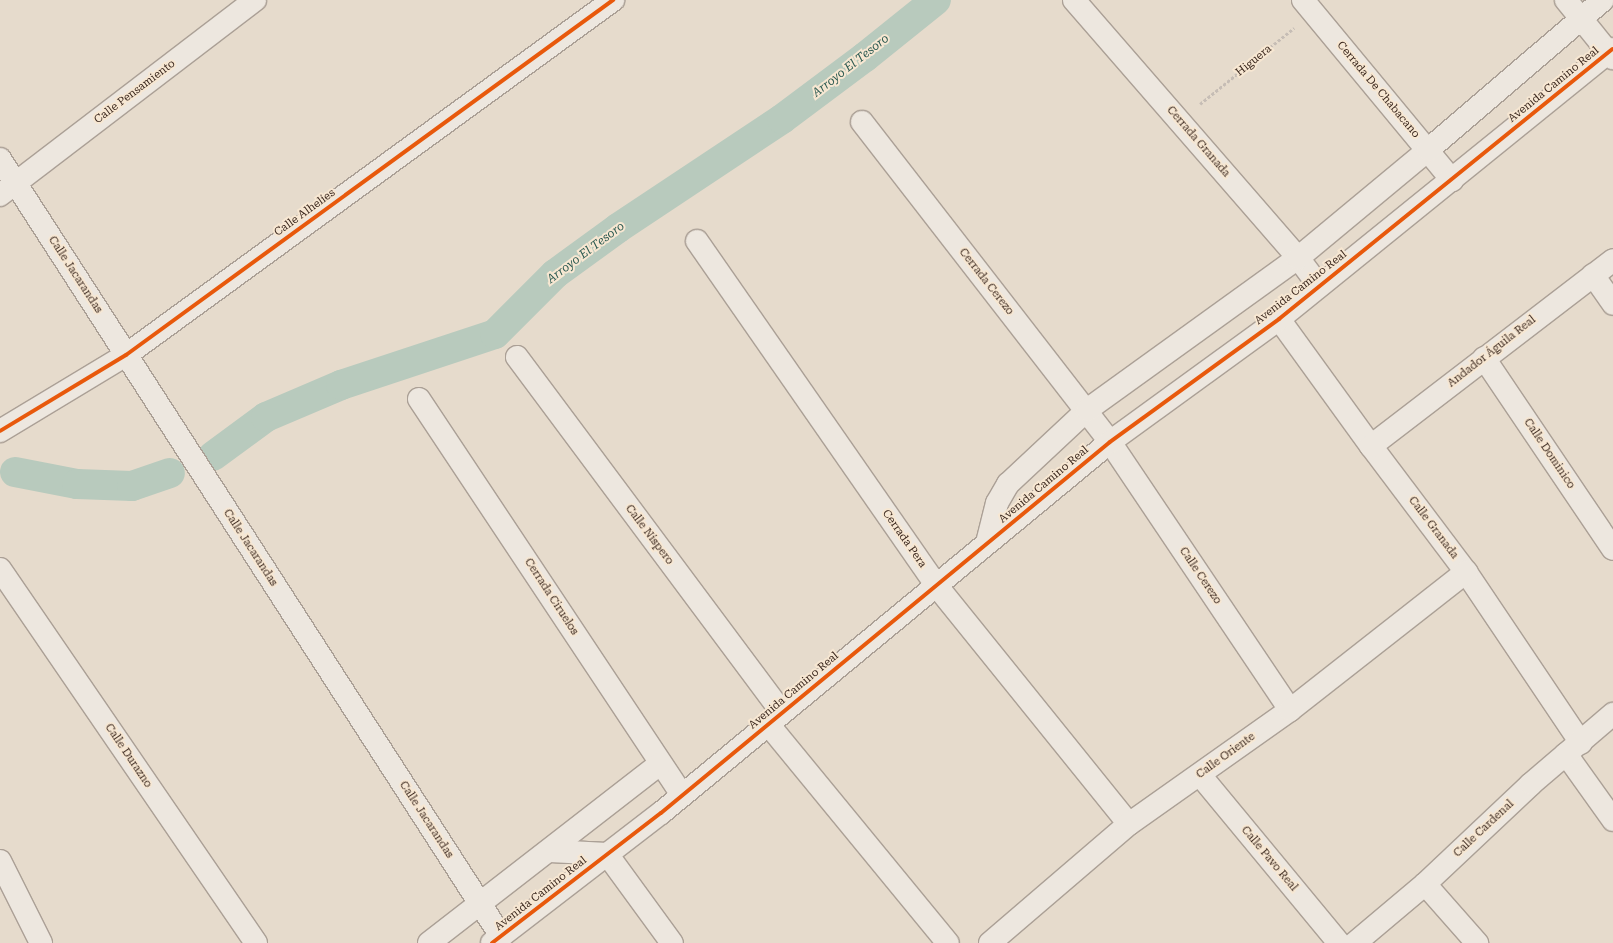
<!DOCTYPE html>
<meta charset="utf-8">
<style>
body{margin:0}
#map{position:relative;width:1613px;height:943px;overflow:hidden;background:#e6dbcc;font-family:"Roboto Serif",serif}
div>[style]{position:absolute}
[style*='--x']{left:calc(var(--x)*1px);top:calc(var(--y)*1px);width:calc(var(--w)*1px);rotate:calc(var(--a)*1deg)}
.canal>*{height:30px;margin:-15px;padding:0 15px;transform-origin:15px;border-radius:15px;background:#b8cabd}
.path>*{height:2.5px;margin-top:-1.25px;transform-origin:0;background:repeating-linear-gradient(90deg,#c6bdb5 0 3px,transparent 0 5px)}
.roads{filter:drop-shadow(1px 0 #aba096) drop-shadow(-1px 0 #aba096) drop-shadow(0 1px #aba096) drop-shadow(0 -1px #aba096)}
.street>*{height:22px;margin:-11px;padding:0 11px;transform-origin:11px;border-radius:11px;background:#ede7df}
.secondary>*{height:22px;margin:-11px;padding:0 11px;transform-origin:11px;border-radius:11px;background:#ede7df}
.cycleway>*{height:4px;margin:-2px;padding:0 2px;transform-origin:2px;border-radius:2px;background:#e8590c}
span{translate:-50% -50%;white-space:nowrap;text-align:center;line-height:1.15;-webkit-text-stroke:4px #f7e7d2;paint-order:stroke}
.street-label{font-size:11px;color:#3a271d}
.water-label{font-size:12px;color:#2c5a51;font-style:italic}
</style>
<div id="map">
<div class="canal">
<div style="--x:213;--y:456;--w:66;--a:-36.3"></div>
<div style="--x:266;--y:417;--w:82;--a:-23.1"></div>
<div style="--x:341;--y:385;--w:162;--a:-18.3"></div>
<div style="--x:495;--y:334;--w:85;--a:-45"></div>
<div style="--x:555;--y:274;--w:78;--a:-36.1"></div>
<div style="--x:618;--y:228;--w:197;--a:-33.6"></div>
<div style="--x:782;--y:119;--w:104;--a:-36.8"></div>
<div style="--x:865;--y:57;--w:91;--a:-38.8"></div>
<div style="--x:15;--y:472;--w:63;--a:11"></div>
<div style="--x:77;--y:484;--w:55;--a:2.1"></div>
<div style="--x:132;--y:486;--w:40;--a:-18.9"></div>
</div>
<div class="path">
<div style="--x:1200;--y:104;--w:121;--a:-39"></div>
</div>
<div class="roads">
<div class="street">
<div style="--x:1074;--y:0;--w:342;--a:49"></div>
<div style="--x:1298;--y:258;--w:35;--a:53"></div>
<div style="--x:1303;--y:0;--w:234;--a:50.4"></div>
<div style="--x:1566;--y:0;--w:75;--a:51"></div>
<div style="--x:862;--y:122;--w:405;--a:52.2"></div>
<div style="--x:1110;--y:442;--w:323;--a:56.1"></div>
<div style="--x:0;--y:195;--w:321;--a:-37.4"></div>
<div style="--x:697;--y:241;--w:419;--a:55.2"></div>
<div style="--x:936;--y:585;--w:307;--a:51.1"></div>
<div style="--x:1593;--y:275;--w:35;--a:55"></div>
<div style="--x:1279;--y:319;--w:157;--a:54.1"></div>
<div style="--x:1371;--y:446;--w:158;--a:53"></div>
<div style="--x:1466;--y:572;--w:206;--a:56.1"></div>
<div style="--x:517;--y:357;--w:443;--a:53.3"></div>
<div style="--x:1484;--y:358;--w:230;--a:56"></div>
<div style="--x:419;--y:399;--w:475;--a:56.4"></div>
<div style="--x:0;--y:431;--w:147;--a:-31.1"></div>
<div style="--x:126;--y:355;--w:603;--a:-36.09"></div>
<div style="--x:1371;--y:446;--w:305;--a:-37.5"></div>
<div style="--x:987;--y:543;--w:41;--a:-76"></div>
<div style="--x:997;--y:503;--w:22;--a:-60"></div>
<div style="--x:1008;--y:484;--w:108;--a:-43.1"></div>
<div style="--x:1087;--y:410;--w:260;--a:-35.8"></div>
<div style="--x:1298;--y:258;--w:169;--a:-39.7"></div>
<div style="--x:1428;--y:150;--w:230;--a:-40.6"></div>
<div style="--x:0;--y:569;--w:453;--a:55.6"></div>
<div style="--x:768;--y:724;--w:283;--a:50.6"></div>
<div style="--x:1566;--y:754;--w:81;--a:54.5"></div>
<div style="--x:1200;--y:775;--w:218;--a:50.4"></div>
<div style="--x:550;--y:851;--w:57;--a:3"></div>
<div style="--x:607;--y:854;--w:110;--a:53.9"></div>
<div style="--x:0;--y:861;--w:92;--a:63.4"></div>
<div style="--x:1425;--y:884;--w:79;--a:48.6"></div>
<div style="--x:429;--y:943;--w:292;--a:-37.8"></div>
<div style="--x:990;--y:943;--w:183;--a:-40.6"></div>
<div style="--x:1129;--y:824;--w:197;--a:-35.3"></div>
<div style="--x:1290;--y:710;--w:224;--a:-38.1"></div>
<div style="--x:1355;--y:943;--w:92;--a:-40.1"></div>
<div style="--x:1425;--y:884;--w:146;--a:-43.3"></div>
<div style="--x:1531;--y:784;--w:108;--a:-40.5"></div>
</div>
<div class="secondary">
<div style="--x:0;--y:159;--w:925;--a:57.19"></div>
<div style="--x:492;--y:943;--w:213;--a:-37.6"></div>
<div style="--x:661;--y:813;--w:582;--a:-39.57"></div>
<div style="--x:1110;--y:442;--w:209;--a:-36"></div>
<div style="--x:1279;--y:319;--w:429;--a:-39"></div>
</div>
</div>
<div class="cycleway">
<div style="--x:0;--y:431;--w:147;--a:-31.1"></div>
<div style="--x:126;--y:355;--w:603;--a:-36.09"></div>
<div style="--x:492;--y:943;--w:213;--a:-37.6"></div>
<div style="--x:661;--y:813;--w:582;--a:-39.57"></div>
<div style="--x:1110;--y:442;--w:209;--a:-36"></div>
<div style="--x:1279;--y:319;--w:429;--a:-39"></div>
</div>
<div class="street-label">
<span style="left:1254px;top:61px;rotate:-39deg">Higuera</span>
<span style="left:1554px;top:85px;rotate:-39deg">Avenida Camino Real</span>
<span style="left:1378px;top:90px;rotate:50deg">Cerrada De Chabacano</span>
<span style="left:135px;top:92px;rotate:-37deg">Calle Pensamiento</span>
<span style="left:1198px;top:142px;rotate:49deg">Cerrada Granada</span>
<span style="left:305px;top:213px;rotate:-36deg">Calle Alhelíes</span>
<span style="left:75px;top:275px;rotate:57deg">Calle Jacarandas</span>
<span style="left:986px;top:282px;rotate:52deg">Cerrada Cerezo</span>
<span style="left:1301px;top:288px;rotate:-38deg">Avenida Camino Real</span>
<span style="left:1492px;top:352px;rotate:-38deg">Andador Águila Real</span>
<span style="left:1549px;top:454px;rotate:56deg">Calle Dominico</span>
<span style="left:1044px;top:485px;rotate:-40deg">Avenida Camino Real</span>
<span style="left:1433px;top:528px;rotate:53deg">Calle Granada</span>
<span style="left:649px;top:535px;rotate:53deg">Calle Níspero</span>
<span style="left:904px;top:539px;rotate:55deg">Cerrada Pera</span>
<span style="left:250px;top:548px;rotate:57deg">Calle Jacarandas</span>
<span style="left:1200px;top:576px;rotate:56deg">Calle Cerezo</span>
<span style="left:551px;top:597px;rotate:57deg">Cerrada Ciruelos</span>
<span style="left:794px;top:691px;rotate:-40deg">Avenida Camino Real</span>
<span style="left:128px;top:756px;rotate:56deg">Calle Durazno</span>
<span style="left:1226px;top:756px;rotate:-36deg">Calle Oriente</span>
<span style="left:426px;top:820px;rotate:57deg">Calle Jacarandas</span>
<span style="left:1484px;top:829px;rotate:-43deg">Calle Cardenal</span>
<span style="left:1269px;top:859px;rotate:50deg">Calle Pavo Real</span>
<span style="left:541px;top:894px;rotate:-38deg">Avenida Camino Real</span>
</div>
<div class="water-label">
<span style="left:851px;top:66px;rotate:-38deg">Arroyo El Tesoro</span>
<span style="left:586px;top:253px;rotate:-37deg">Arroyo El Tesoro</span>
</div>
</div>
